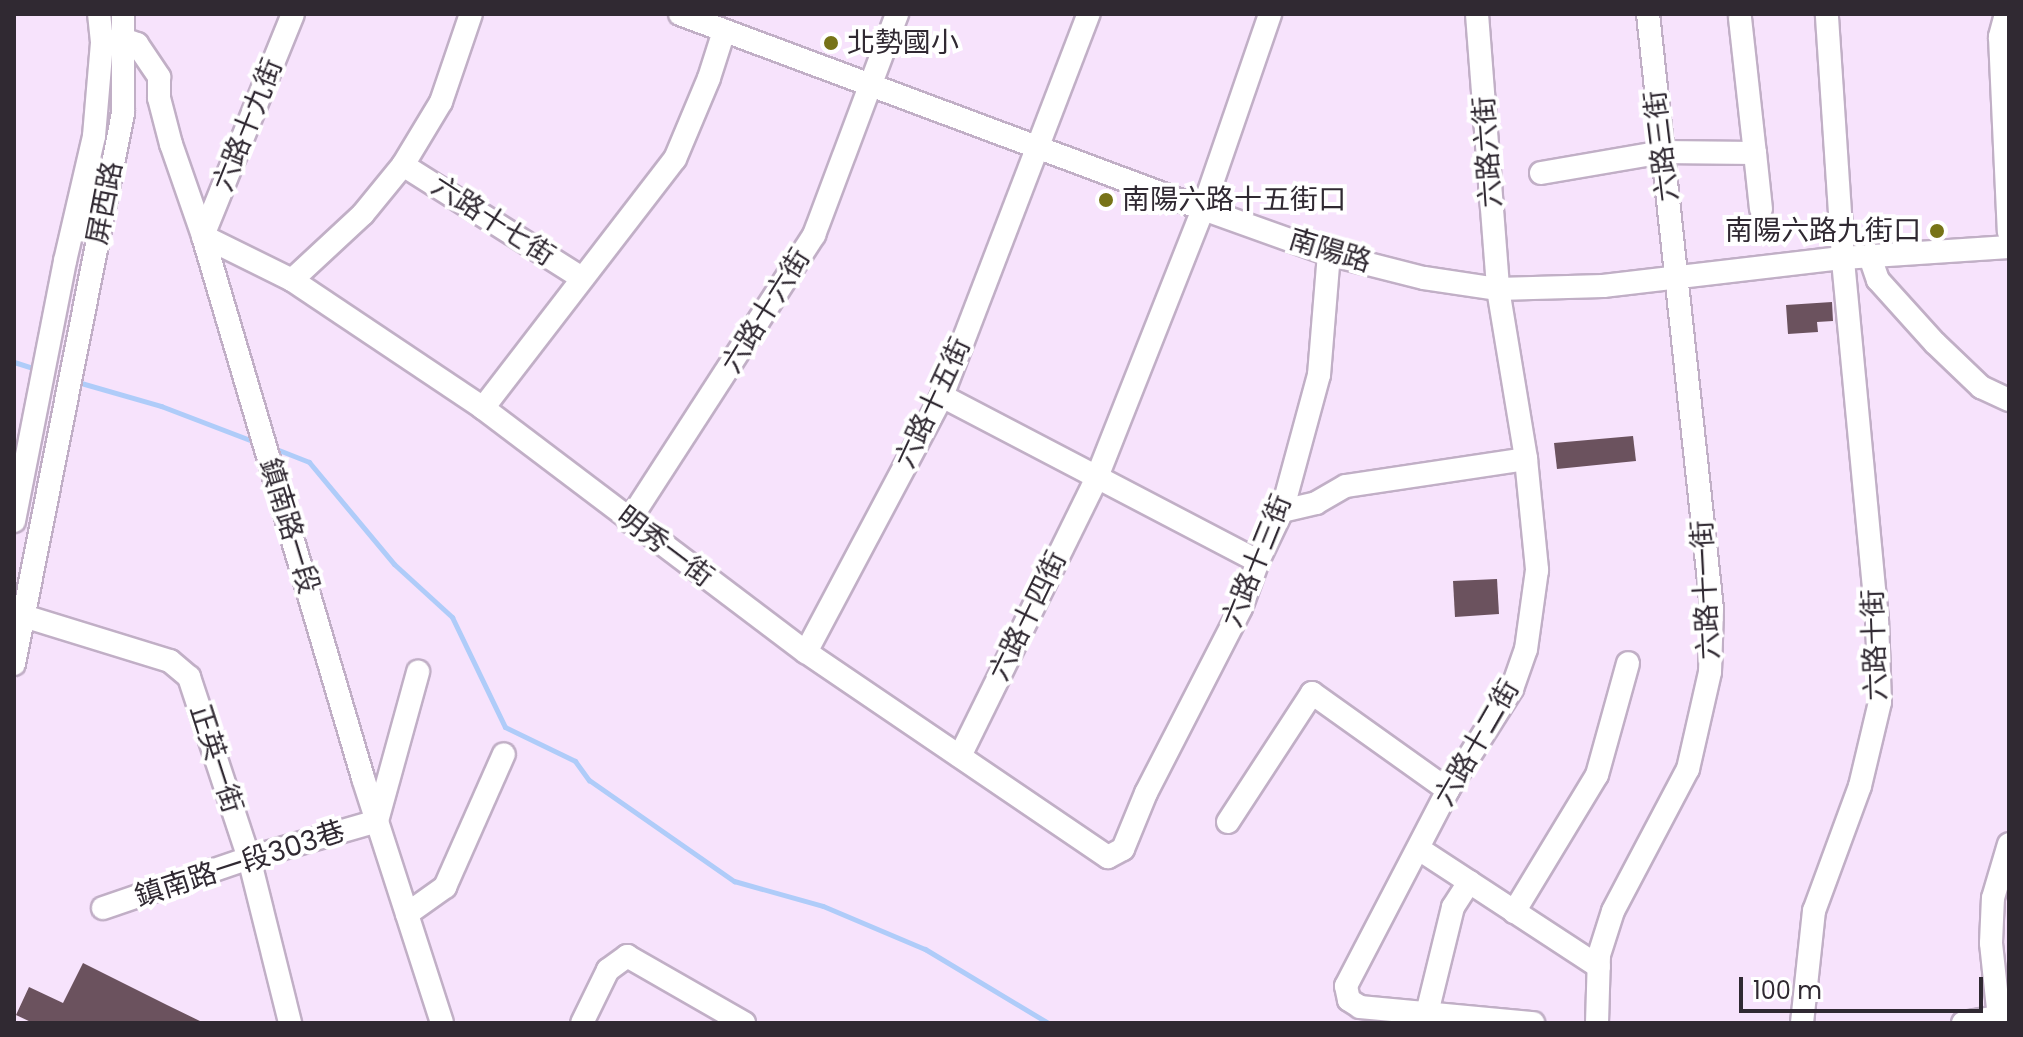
<!DOCTYPE html>
<meta charset="utf-8">
<style>
body{margin:0}
#map{position:relative;width:2023px;height:1037px;overflow:hidden;background:#f7e3fc;font-family:Poppins,"Noto Sans TC",sans-serif}
div>[style]{position:absolute}
[style*='--x']{left:calc(var(--x)*1px);top:calc(var(--y)*1px);width:calc(var(--w)*1px);rotate:calc(var(--a)*1deg)}
.stream>*{height:5px;margin:-2.5px;padding:0 2.5px;transform-origin:2.5px;border-radius:2.5px;background:#afccf9}
.building>*{inset:0;background:#6b525e}
.roads{filter:drop-shadow(2px 0 #c1afc6) drop-shadow(-2px 0 #c1afc6) drop-shadow(0 2px #c1afc6) drop-shadow(0 -2px #c1afc6)}
.minor>*{height:22px;margin:-11px;padding:0 11px;transform-origin:11px;border-radius:11px;background:#fff}
.dots>*{width:22px;height:22px;translate:-50% -50%;box-sizing:border-box;border:4px solid #fff;border-radius:50%}
span{translate:-50% -50%;white-space:nowrap;text-align:center;line-height:1.15;-webkit-text-stroke:8px #fff;paint-order:stroke}
.poi-label{font-size:28px;color:#302932}
.left{translate:0 -50%;text-align:left}
.right{translate:-100% -50%;text-align:right}
.street-label{font-size:28px;color:#302932}
.frame{position:absolute;inset:0;border:16px solid #302932;pointer-events:none}
.scale{position:absolute;left:1739px;top:977px;width:244px;height:36px;box-sizing:border-box;border:4px solid #302932;border-top:0;padding-left:10px;font-size:24px;line-height:28px;white-space:nowrap;color:#302932;-webkit-text-stroke:6px #fff;paint-order:stroke}
</style>
<div id="map">
<div class="stream">
<div style="--x:14;--y:362;--w:25;--a:18"></div>
<div style="--x:74;--y:381;--w:91;--a:16"></div>
<div style="--x:161;--y:406;--w:104;--a:20.9"></div>
<div style="--x:271;--y:447;--w:41;--a:21.5"></div>
<div style="--x:309;--y:462;--w:133;--a:50.2"></div>
<div style="--x:394;--y:564;--w:79;--a:42.4"></div>
<div style="--x:452;--y:617;--w:122;--a:64.3"></div>
<div style="--x:505;--y:727;--w:78;--a:25.9"></div>
<div style="--x:575;--y:761;--w:24;--a:54"></div>
<div style="--x:589;--y:780;--w:177;--a:34.9"></div>
<div style="--x:734;--y:881;--w:92;--a:15.7"></div>
<div style="--x:823;--y:906;--w:111;--a:22.9"></div>
<div style="--x:925;--y:949;--w:144;--a:31"></div>
</div>
<div class="building">
<div style="clip-path:polygon(1832px 302px,1833px 321px,1817px 322px,1818px 332px,1788px 334px,1786px 305px)"></div>
<div style="clip-path:polygon(1633px 436px,1636px 461px,1557px 469px,1554px 443px)"></div>
<div style="clip-path:polygon(1497px 579px,1499px 614px,1455px 617px,1453px 581px)"></div>
<div style="clip-path:polygon(83px 963px,167px 1005px,204px 1023px,33px 1023px,16px 1015px,29px 987px,63px 1003px)"></div>
</div>
<div class="roads">
<div class="minor">
<div style="--x:293;--y:14;--w:240;--a:112.1"></div>
<div style="--x:203;--y:236;--w:99;--a:26.3"></div>
<div style="--x:292;--y:280;--w:230;--a:33.8"></div>
<div style="--x:483;--y:408;--w:405;--a:37.1"></div>
<div style="--x:806;--y:652;--w:365;--a:34.2"></div>
<div style="--x:1108;--y:857;--w:17;--a:-28"></div>
<div style="--x:1123;--y:849;--w:61;--a:-67.7"></div>
<div style="--x:1146;--y:793;--w:208;--a:-62.8"></div>
<div style="--x:1241;--y:608;--w:50;--a:-70.1"></div>
<div style="--x:1258;--y:561;--w:55;--a:-64.4"></div>
<div style="--x:1282;--y:511;--w:141;--a:-74.8"></div>
<div style="--x:1319;--y:375;--w:121;--a:-85.3"></div>
<div style="--x:680;--y:14;--w:558;--a:20.45"></div>
<div style="--x:1203;--y:209;--w:134;--a:19.7"></div>
<div style="--x:1329;--y:254;--w:98;--a:14.2"></div>
<div style="--x:1424;--y:278;--w:75;--a:8.5"></div>
<div style="--x:1498;--y:289;--w:105;--a:-1.6"></div>
<div style="--x:1603;--y:286;--w:242;--a:-6.7"></div>
<div style="--x:1843;--y:258;--w:166;--a:-3.8"></div>
<div style="--x:1477;--y:14;--w:276;--a:85.6"></div>
<div style="--x:1498;--y:289;--w:172;--a:80.6"></div>
<div style="--x:1526;--y:459;--w:112;--a:84.3"></div>
<div style="--x:1537;--y:570;--w:80;--a:97.9"></div>
<div style="--x:1526;--y:649;--w:42;--a:109.3"></div>
<div style="--x:1512;--y:689;--w:120;--a:122.4"></div>
<div style="--x:1448;--y:790;--w:221;--a:117.5"></div>
<div style="--x:1346;--y:986;--w:14;--a:78"></div>
<div style="--x:1349;--y:1000;--w:13;--a:32"></div>
<div style="--x:1360;--y:1007;--w:174;--a:5.3"></div>
<div style="--x:2006;--y:14;--w:24;--a:105"></div>
<div style="--x:2000;--y:37;--w:195;--a:87.4"></div>
<div style="--x:1740;--y:18;--w:136;--a:83.7"></div>
<div style="--x:102;--y:42;--w:24;--a:-5"></div>
<div style="--x:126;--y:40;--w:12;--a:20"></div>
<div style="--x:137;--y:44;--w:40;--a:56"></div>
<div style="--x:159;--y:77;--w:21;--a:90"></div>
<div style="--x:159;--y:98;--w:48;--a:75.4"></div>
<div style="--x:171;--y:144;--w:97;--a:70.8"></div>
<div style="--x:203;--y:236;--w:565;--a:73.55"></div>
<div style="--x:363;--y:778;--w:257;--a:72.1"></div>
<div style="--x:403;--y:165;--w:212;--a:32.3"></div>
<div style="--x:1541;--y:173;--w:123;--a:-9.8"></div>
<div style="--x:1662;--y:152;--w:93;--a:0.6"></div>
<div style="--x:1755;--y:153;--w:56;--a:83.9"></div>
<div style="--x:1870;--y:257;--w:24;--a:71"></div>
<div style="--x:1878;--y:280;--w:85;--a:47.9"></div>
<div style="--x:1935;--y:343;--w:64;--a:43.7"></div>
<div style="--x:1981;--y:387;--w:31;--a:25"></div>
<div style="--x:292;--y:280;--w:97;--a:-42.9"></div>
<div style="--x:363;--y:214;--w:63;--a:-50.8"></div>
<div style="--x:403;--y:165;--w:74;--a:-58.9"></div>
<div style="--x:441;--y:102;--w:93;--a:-71.2"></div>
<div style="--x:942;--y:396;--w:356;--a:27.6"></div>
<div style="--x:483;--y:408;--w:314;--a:-52.4"></div>
<div style="--x:675;--y:159;--w:88;--a:-67.2"></div>
<div style="--x:709;--y:78;--w:49;--a:-72.3"></div>
<div style="--x:1282;--y:511;--w:35;--a:-13"></div>
<div style="--x:1316;--y:503;--w:34;--a:-30"></div>
<div style="--x:1346;--y:486;--w:182;--a:-8.5"></div>
<div style="--x:14;--y:521;--w:265;--a:-78.9"></div>
<div style="--x:65;--y:261;--w:128;--a:-76.9"></div>
<div style="--x:94;--y:136;--w:94;--a:-85.1"></div>
<div style="--x:102;--y:42;--w:28;--a:-96"></div>
<div style="--x:629;--y:521;--w:341;--a:-57.1"></div>
<div style="--x:814;--y:235;--w:236;--a:-69.4"></div>
<div style="--x:14;--y:613;--w:163;--a:17.1"></div>
<div style="--x:170;--y:661;--w:25;--a:40"></div>
<div style="--x:189;--y:677;--w:191;--a:71.7"></div>
<div style="--x:249;--y:858;--w:170;--a:76"></div>
<div style="--x:806;--y:652;--w:290;--a:-62"></div>
<div style="--x:942;--y:396;--w:409;--a:-69"></div>
<div style="--x:14;--y:664;--w:562;--a:-78.81"></div>
<div style="--x:123;--y:113;--w:99;--a:-90"></div>
<div style="--x:960;--y:756;--w:311;--a:-63.8"></div>
<div style="--x:1097;--y:477;--w:288;--a:-68.4"></div>
<div style="--x:1203;--y:209;--w:206;--a:-71"></div>
<div style="--x:1228;--y:822;--w:154;--a:-56.9"></div>
<div style="--x:1312;--y:693;--w:167;--a:35.5"></div>
<div style="--x:1419;--y:849;--w:215;--a:33.2"></div>
<div style="--x:103;--y:908;--w:154;--a:-18.9"></div>
<div style="--x:249;--y:858;--w:133;--a:-16.1"></div>
<div style="--x:377;--y:821;--w:155;--a:-74.6"></div>
<div style="--x:1514;--y:912;--w:160;--a:-58.8"></div>
<div style="--x:1597;--y:775;--w:116;--a:-74.5"></div>
<div style="--x:407;--y:914;--w:47;--a:-35.4"></div>
<div style="--x:445;--y:887;--w:145;--a:-66.1"></div>
<div style="--x:1427;--y:1013;--w:109;--a:-76.2"></div>
<div style="--x:1453;--y:907;--w:30;--a:-57"></div>
<div style="--x:1999;--y:1018;--w:75;--a:-96.1"></div>
<div style="--x:1991;--y:943;--w:45;--a:-87.5"></div>
<div style="--x:1993;--y:898;--w:56;--a:-73.5"></div>
<div style="--x:582;--y:1023;--w:59;--a:-63.9"></div>
<div style="--x:608;--y:970;--w:24;--a:-36"></div>
<div style="--x:627;--y:956;--w:135;--a:29.8"></div>
<div style="--x:1597;--y:1023;--w:68;--a:-88.3"></div>
<div style="--x:1599;--y:955;--w:46;--a:-72.3"></div>
<div style="--x:1613;--y:911;--w:161;--a:-62.2"></div>
<div style="--x:1688;--y:769;--w:99;--a:-77.2"></div>
<div style="--x:1710;--y:672;--w:63;--a:-88.2"></div>
<div style="--x:1712;--y:609;--w:598;--a:-96.14"></div>
<div style="--x:1802;--y:1023;--w:113;--a:-83.9"></div>
<div style="--x:1814;--y:911;--w:133;--a:-69.8"></div>
<div style="--x:1860;--y:786;--w:86;--a:-76.6"></div>
<div style="--x:1880;--y:702;--w:82;--a:-92.1"></div>
<div style="--x:1877;--y:620;--w:364;--a:-95.4"></div>
<div style="--x:1843;--y:258;--w:245;--a:-93.8"></div>
<div style="--x:1963;--y:1023;--w:47;--a:-9.9"></div>
</div>
</div>
<div class="dots">
<div style="left:831px;top:43px;background:#777317"></div>
<div style="left:1106px;top:200px;background:#777317"></div>
<div style="left:1937px;top:231px;background:#777317"></div>
</div>
<div class="poi-label">
<span class="left" style="left:847px;top:43px">北勢國小</span>
<span class="left" style="left:1122px;top:200px">南陽六路十五街口</span>
<span class="right" style="left:1921px;top:231px">南陽六路九街口</span>
</div>
<div class="street-label">
<span style="left:248px;top:125px;rotate:-68deg">六路十九街</span>
<span style="left:1662px;top:146px;rotate:-97deg">六路三街</span>
<span style="left:1488px;top:152px;rotate:-94deg">六路六街</span>
<span style="left:105px;top:203px;rotate:-79deg">屏西路</span>
<span style="left:493px;top:221px;rotate:33deg">六路十七街</span>
<span style="left:1330px;top:251px;rotate:17deg">南陽路</span>
<span style="left:766px;top:311px;rotate:-58deg">六路十六街</span>
<span style="left:933px;top:403px;rotate:-65deg">六路十五街</span>
<span style="left:289px;top:526px;rotate:73deg">鎮南路一段</span>
<span style="left:665px;top:547px;rotate:37deg">明秀一街</span>
<span style="left:1257px;top:561px;rotate:-68deg">六路十三街</span>
<span style="left:1706px;top:590px;rotate:-93deg">六路十一街</span>
<span style="left:1028px;top:616px;rotate:-64deg">六路十四街</span>
<span style="left:1875px;top:645px;rotate:-92deg">六路十街</span>
<span style="left:1477px;top:743px;rotate:-60deg">六路十二街</span>
<span style="left:216px;top:759px;rotate:72deg">正英一街</span>
<span style="left:240px;top:864px;rotate:-18deg">鎮南路一段303巷</span>
</div>
<div class="frame"></div>
<div class="scale">100 m</div>
</div>
